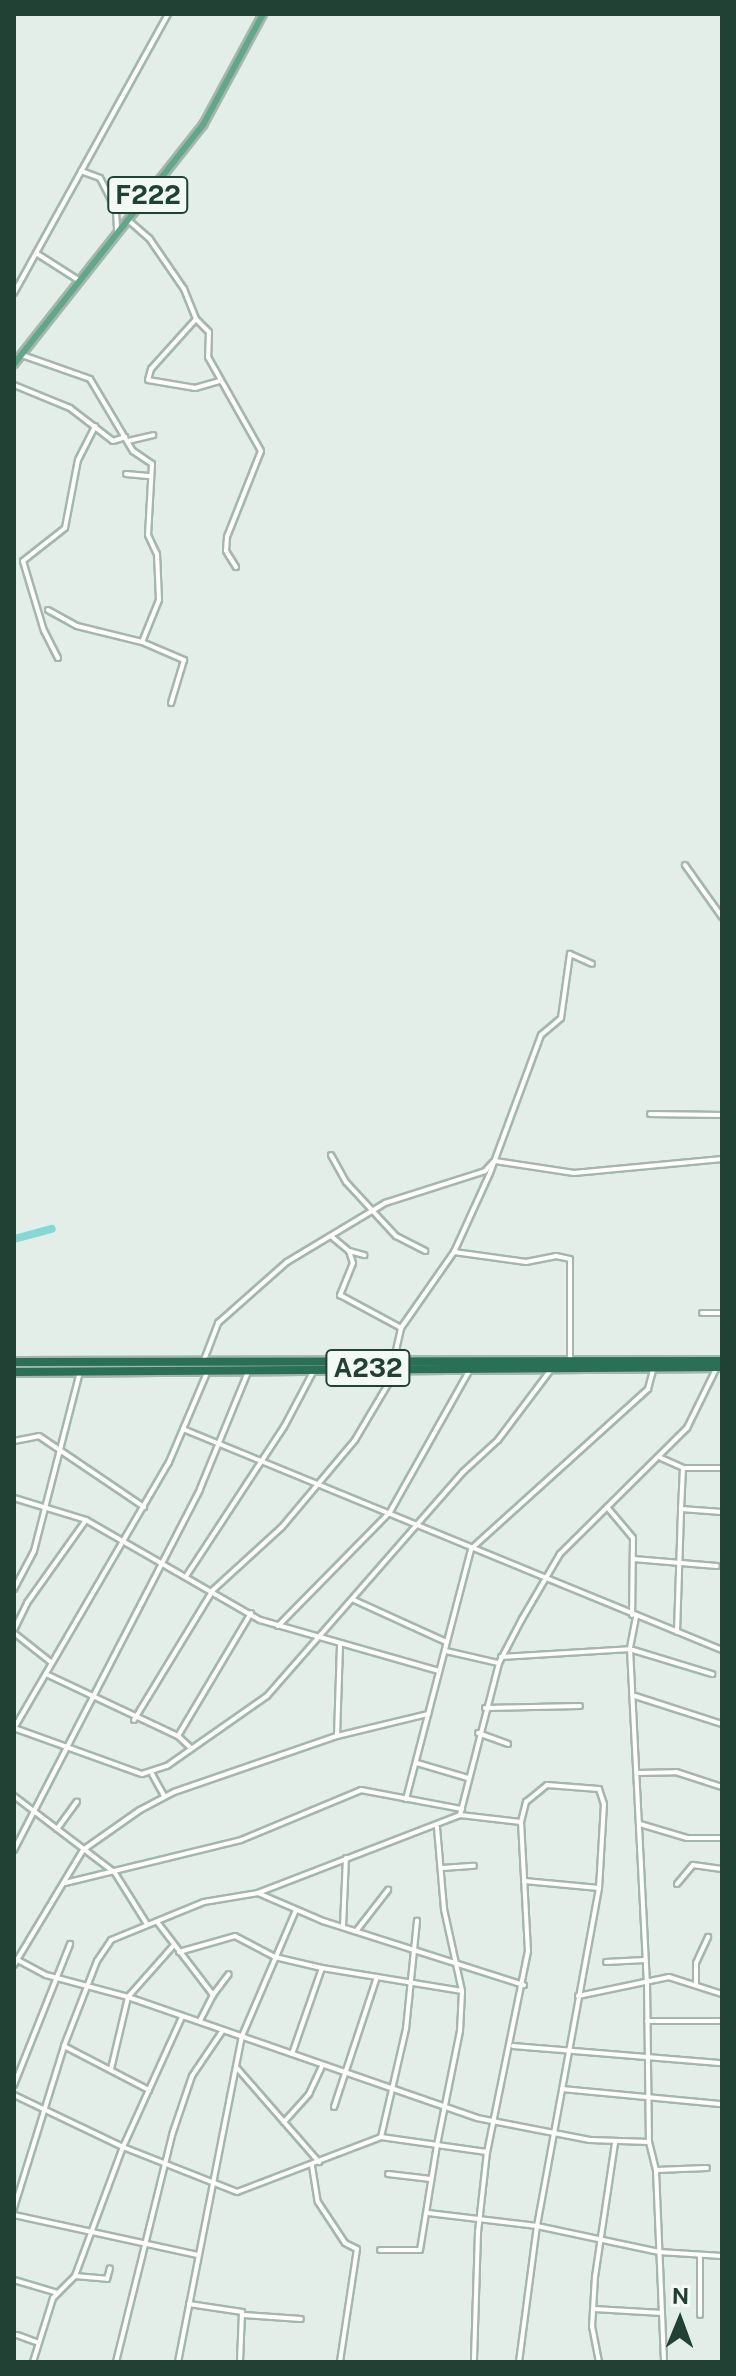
<!DOCTYPE html>
<style>
body{margin:0}
#map{position:relative;width:736px;height:2376px;overflow:hidden;background:#e2eee7;font-family:"Public Sans",sans-serif}
div>[style]{position:absolute}
[style*='--x']{left:calc(var(--x)*1px);top:calc(var(--y)*1px);width:calc(var(--w)*1px);rotate:calc(var(--a)*1deg)}
.river>*{height:8px;margin:-4px;padding:0 4px;transform-origin:4px;border-radius:4px;background:#86d7d7}
.roads{filter:drop-shadow(2px 0 #a4b7ad) drop-shadow(-2px 0 #a4b7ad) drop-shadow(0 2px #a4b7ad) drop-shadow(0 -2px #a4b7ad)}
.street>*{height:4px;margin:-2px;padding:0 2px;transform-origin:2px;border-radius:2px;background:#fff}
.primary>*{height:6px;margin:-3px;padding:0 3px;transform-origin:3px;border-radius:3px;background:#63a78a}
.highway>*{height:8px;margin:-4px;padding:0 4px;transform-origin:4px;border-radius:4px;background:#297056}
span{translate:-50% -50%;white-space:nowrap;text-align:center;line-height:1.15;-webkit-text-stroke:8px #f3faf5;paint-order:stroke}
.shield-label span{padding:2px 6px;background:#f3faf5;border:2px solid;border-radius:6px;-webkit-text-stroke-width:0}
.shield-label{font-size:26px;color:#204133;font-weight:700}
.frame{position:absolute;inset:0;border:16px solid #204133;pointer-events:none}
.north{position:absolute;left:640px;top:2280px;width:80px;height:80px;-webkit-text-stroke:6px #f3faf5;paint-order:stroke;rotate:1deg;font-size:22px;font-weight:700;line-height:32px;text-align:center;color:#204133}
.north::after{content:'';display:block;margin:auto;width:28px;height:36px;background:#204133;clip-path:polygon(50% 0,100% 100%,50% 72%,0 100%)}
</style>
<div id="map">
<div class="river">
<div style="--x:14;--y:1239;--w:39;--a:-15"></div>
</div>
<div class="roads">
<div class="street">
<div style="--x:81;--y:171;--w:20;--a:20"></div>
<div style="--x:100;--y:178;--w:36;--a:63"></div>
<div style="--x:116;--y:210;--w:21;--a:87"></div>
<div style="--x:128;--y:220;--w:28;--a:41"></div>
<div style="--x:149;--y:238;--w:62;--a:55.5"></div>
<div style="--x:184;--y:289;--w:32;--a:68"></div>
<div style="--x:196;--y:319;--w:18;--a:45"></div>
<div style="--x:209;--y:332;--w:25;--a:92"></div>
<div style="--x:208;--y:357;--w:108;--a:60.6"></div>
<div style="--x:261;--y:451;--w:92;--a:111.6"></div>
<div style="--x:227;--y:537;--w:14;--a:94"></div>
<div style="--x:226;--y:551;--w:19;--a:58"></div>
<div style="--x:36;--y:253;--w:52;--a:32.5"></div>
<div style="--x:14;--y:293;--w:319;--a:-61.1"></div>
<div style="--x:196;--y:319;--w:67;--a:132"></div>
<div style="--x:151;--y:369;--w:11;--a:105"></div>
<div style="--x:148;--y:380;--w:48;--a:9.7"></div>
<div style="--x:195;--y:388;--w:26;--a:-16"></div>
<div style="--x:22;--y:355;--w:72;--a:19.4"></div>
<div style="--x:90;--y:379;--w:84;--a:59.2"></div>
<div style="--x:133;--y:451;--w:23;--a:34"></div>
<div style="--x:152;--y:464;--w:71;--a:93.2"></div>
<div style="--x:148;--y:535;--w:21;--a:65"></div>
<div style="--x:157;--y:554;--w:46;--a:87.5"></div>
<div style="--x:159;--y:600;--w:45;--a:112"></div>
<div style="--x:142;--y:642;--w:46;--a:23.2"></div>
<div style="--x:184;--y:660;--w:45;--a:106.8"></div>
<div style="--x:14;--y:385;--w:61;--a:22.3"></div>
<div style="--x:70;--y:408;--w:54;--a:37.5"></div>
<div style="--x:113;--y:441;--w:13;--a:-18"></div>
<div style="--x:128;--y:441;--w:26;--a:-13"></div>
<div style="--x:126;--y:474;--w:25;--a:5"></div>
<div style="--x:48;--y:610;--w:33;--a:29"></div>
<div style="--x:77;--y:626;--w:67;--a:13.8"></div>
<div style="--x:58;--y:658;--w:30;--a:-117"></div>
<div style="--x:44;--y:631;--w:73;--a:-106.7"></div>
<div style="--x:23;--y:561;--w:53;--a:-38.2"></div>
<div style="--x:65;--y:528;--w:69;--a:-79.2"></div>
<div style="--x:78;--y:460;--w:38;--a:-63"></div>
<div style="--x:685;--y:865;--w:64;--a:54.6"></div>
<div style="--x:650;--y:1114;--w:72;--a:0.8"></div>
<div style="--x:331;--y:1155;--w:31;--a:61"></div>
<div style="--x:346;--y:1182;--w:74;--a:47.2"></div>
<div style="--x:396;--y:1236;--w:33;--a:27"></div>
<div style="--x:495;--y:1161;--w:80;--a:8.6"></div>
<div style="--x:574;--y:1173;--w:149;--a:-5.4"></div>
<div style="--x:331;--y:1236;--w:23;--a:40"></div>
<div style="--x:349;--y:1251;--w:16;--a:15"></div>
<div style="--x:349;--y:1251;--w:13;--a:72"></div>
<div style="--x:353;--y:1263;--w:35;--a:112"></div>
<div style="--x:340;--y:1295;--w:69;--a:28.4"></div>
<div style="--x:454;--y:1252;--w:73;--a:7.9"></div>
<div style="--x:526;--y:1262;--w:31;--a:-11"></div>
<div style="--x:556;--y:1256;--w:14;--a:12"></div>
<div style="--x:570;--y:1259;--w:102;--a:90"></div>
<div style="--x:702;--y:1313;--w:20;--a:0"></div>
<div style="--x:394;--y:1359;--w:32;--a:-77"></div>
<div style="--x:401;--y:1328;--w:93;--a:-55.1"></div>
<div style="--x:454;--y:1252;--w:87;--a:-65.5"></div>
<div style="--x:490;--y:1173;--w:147;--a:-69.7"></div>
<div style="--x:541;--y:1035;--w:26;--a:-40"></div>
<div style="--x:561;--y:1018;--w:65;--a:-82"></div>
<div style="--x:570;--y:954;--w:24;--a:24"></div>
<div style="--x:204;--y:1360;--w:40;--a:-69"></div>
<div style="--x:218;--y:1323;--w:92;--a:-41.5"></div>
<div style="--x:287;--y:1262;--w:114;--a:-31"></div>
<div style="--x:385;--y:1203;--w:105;--a:-17.7"></div>
<div style="--x:485;--y:1171;--w:12;--a:-48"></div>
<div style="--x:206;--y:1375;--w:95;--a:113"></div>
<div style="--x:169;--y:1462;--w:308;--a:120.2"></div>
<div style="--x:14;--y:1728;--w:136;--a:19.8"></div>
<div style="--x:142;--y:1774;--w:26;--a:-18"></div>
<div style="--x:167;--y:1766;--w:122;--a:-35"></div>
<div style="--x:267;--y:1696;--w:296;--a:-48.8"></div>
<div style="--x:462;--y:1473;--w:49;--a:-42.5"></div>
<div style="--x:498;--y:1440;--w:86;--a:-53"></div>
<div style="--x:183;--y:1429;--w:583;--a:22.29"></div>
<div style="--x:14;--y:1441;--w:25;--a:-11"></div>
<div style="--x:39;--y:1436;--w:127;--a:34.1"></div>
<div style="--x:661;--y:1458;--w:24;--a:24"></div>
<div style="--x:683;--y:1468;--w:39;--a:0"></div>
<div style="--x:14;--y:1498;--w:75;--a:17"></div>
<div style="--x:86;--y:1520;--w:201;--a:29.9"></div>
<div style="--x:260;--y:1620;--w:186;--a:15.9"></div>
<div style="--x:607;--y:1507;--w:40;--a:50"></div>
<div style="--x:633;--y:1538;--w:77;--a:90.7"></div>
<div style="--x:681;--y:1509;--w:41;--a:-87.2"></div>
<div style="--x:633;--y:1559;--w:84;--a:4.8"></div>
<div style="--x:187;--y:1575;--w:177;--a:-56.8"></div>
<div style="--x:284;--y:1427;--w:64;--a:-62.2"></div>
<div style="--x:14;--y:1589;--w:43;--a:-62.2"></div>
<div style="--x:34;--y:1551;--w:185;--a:-75.6"></div>
<div style="--x:354;--y:1600;--w:101;--a:24.5"></div>
<div style="--x:636;--y:1617;--w:33;--a:101"></div>
<div style="--x:630;--y:1649;--w:333;--a:87.1"></div>
<div style="--x:647;--y:1982;--w:160;--a:89.3"></div>
<div style="--x:649;--y:2142;--w:29;--a:76"></div>
<div style="--x:656;--y:2170;--w:192;--a:87.6"></div>
<div style="--x:278;--y:1626;--w:160;--a:-45.5"></div>
<div style="--x:390;--y:1512;--w:162;--a:-60.7"></div>
<div style="--x:14;--y:1630;--w:30;--a:-64"></div>
<div style="--x:27;--y:1603;--w:102;--a:-54.6"></div>
<div style="--x:677;--y:1632;--w:123;--a:-88.1"></div>
<div style="--x:681;--y:1509;--w:41;--a:4.2"></div>
<div style="--x:14;--y:1633;--w:48;--a:38.3"></div>
<div style="--x:633;--y:1650;--w:83;--a:16.9"></div>
<div style="--x:446;--y:1651;--w:53;--a:13"></div>
<div style="--x:501;--y:1657;--w:129;--a:-3.5"></div>
<div style="--x:46;--y:1674;--w:146;--a:25.2"></div>
<div style="--x:178;--y:1736;--w:18;--a:43"></div>
<div style="--x:635;--y:1696;--w:91;--a:17.8"></div>
<div style="--x:485;--y:1708;--w:95;--a:-1.2"></div>
<div style="--x:134;--y:1720;--w:152;--a:-58.7"></div>
<div style="--x:213;--y:1590;--w:93;--a:-42.4"></div>
<div style="--x:282;--y:1527;--w:114;--a:-50"></div>
<div style="--x:355;--y:1440;--w:82;--a:-59.4"></div>
<div style="--x:478;--y:1733;--w:32;--a:20"></div>
<div style="--x:178;--y:1736;--w:143;--a:-59.3"></div>
<div style="--x:337;--y:1736;--w:91;--a:-88.1"></div>
<div style="--x:417;--y:1763;--w:53;--a:16.4"></div>
<div style="--x:637;--y:1773;--w:39;--a:-1"></div>
<div style="--x:676;--y:1772;--w:48;--a:18.1"></div>
<div style="--x:152;--y:1774;--w:26;--a:61"></div>
<div style="--x:14;--y:1796;--w:127;--a:37.3"></div>
<div style="--x:115;--y:1873;--w:60;--a:57.9"></div>
<div style="--x:406;--y:1799;--w:258;--a:-75.4"></div>
<div style="--x:471;--y:1549;--w:239;--a:-42.1"></div>
<div style="--x:648;--y:1389;--w:20;--a:-75"></div>
<div style="--x:460;--y:1815;--w:61;--a:6.5"></div>
<div style="--x:521;--y:1822;--w:129;--a:86.9"></div>
<div style="--x:528;--y:1951;--w:205;--a:101.5"></div>
<div style="--x:487;--y:2152;--w:81;--a:96.4"></div>
<div style="--x:478;--y:2232;--w:130;--a:91.8"></div>
<div style="--x:521;--y:1822;--w:21;--a:-76"></div>
<div style="--x:526;--y:1802;--w:27;--a:-39"></div>
<div style="--x:547;--y:1785;--w:52;--a:4.4"></div>
<div style="--x:599;--y:1789;--w:16;--a:72"></div>
<div style="--x:604;--y:1804;--w:84;--a:93.4"></div>
<div style="--x:640;--y:1824;--w:49;--a:16.6"></div>
<div style="--x:687;--y:1838;--w:35;--a:0"></div>
<div style="--x:57;--y:1829;--w:34;--a:-54"></div>
<div style="--x:14;--y:1850;--w:406;--a:-62.7"></div>
<div style="--x:200;--y:1489;--w:126;--a:-67.7"></div>
<div style="--x:442;--y:1868;--w:32;--a:-4"></div>
<div style="--x:65;--y:1883;--w:181;--a:-13.7"></div>
<div style="--x:241;--y:1840;--w:130;--a:-22.6"></div>
<div style="--x:361;--y:1790;--w:103;--a:10.7"></div>
<div style="--x:677;--y:1884;--w:25;--a:-50"></div>
<div style="--x:693;--y:1865;--w:29;--a:8"></div>
<div style="--x:258;--y:1893;--w:71;--a:23.3"></div>
<div style="--x:323;--y:1921;--w:211;--a:17.7"></div>
<div style="--x:158;--y:1923;--w:91;--a:52.6"></div>
<div style="--x:213;--y:1995;--w:29;--a:117"></div>
<div style="--x:343;--y:1926;--w:68;--a:-87.5"></div>
<div style="--x:357;--y:1930;--w:51;--a:-52.2"></div>
<div style="--x:179;--y:1952;--w:58;--a:-15.9"></div>
<div style="--x:235;--y:1936;--w:45;--a:27.7"></div>
<div style="--x:275;--y:1957;--w:48;--a:13.2"></div>
<div style="--x:322;--y:1968;--w:142;--a:9.3"></div>
<div style="--x:14;--y:1958;--w:36;--a:28"></div>
<div style="--x:46;--y:1975;--w:85;--a:15"></div>
<div style="--x:128;--y:1997;--w:369;--a:19.1"></div>
<div style="--x:477;--y:2118;--w:115;--a:11"></div>
<div style="--x:590;--y:2140;--w:59;--a:1.9"></div>
<div style="--x:606;--y:1962;--w:39;--a:-3"></div>
<div style="--x:14;--y:1965;--w:134;--a:-59"></div>
<div style="--x:83;--y:1850;--w:70;--a:-35.1"></div>
<div style="--x:140;--y:1810;--w:38;--a:-28"></div>
<div style="--x:174;--y:1792;--w:172;--a:-19"></div>
<div style="--x:337;--y:1736;--w:94;--a:-13.6"></div>
<div style="--x:696;--y:1983;--w:20;--a:-90"></div>
<div style="--x:696;--y:1963;--w:29;--a:-65"></div>
<div style="--x:213;--y:1995;--w:26;--a:-53"></div>
<div style="--x:578;--y:1996;--w:93;--a:-11.8"></div>
<div style="--x:669;--y:1977;--w:56;--a:17.8"></div>
<div style="--x:647;--y:2021;--w:72;--a:0"></div>
<div style="--x:64;--y:2046;--w:96;--a:27.4"></div>
<div style="--x:513;--y:2046;--w:210;--a:4.7"></div>
<div style="--x:292;--y:2054;--w:91;--a:-70.8"></div>
<div style="--x:237;--y:2068;--w:125;--a:48.9"></div>
<div style="--x:111;--y:2069;--w:74;--a:-76.7"></div>
<div style="--x:128;--y:1997;--w:69;--a:-48.5"></div>
<div style="--x:14;--y:2085;--w:152;--a:-68.3"></div>
<div style="--x:562;--y:2089;--w:161;--a:5.4"></div>
<div style="--x:14;--y:2095;--w:121;--a:25.5"></div>
<div style="--x:123;--y:2147;--w:123;--a:21.5"></div>
<div style="--x:237;--y:2192;--w:154;--a:-20.9"></div>
<div style="--x:381;--y:2137;--w:111;--a:-77"></div>
<div style="--x:406;--y:2029;--w:109;--a:-84.2"></div>
<div style="--x:334;--y:2107;--w:137;--a:-71.7"></div>
<div style="--x:284;--y:2122;--w:38;--a:-48"></div>
<div style="--x:309;--y:2094;--w:31;--a:-65"></div>
<div style="--x:381;--y:2137;--w:57;--a:8.1"></div>
<div style="--x:437;--y:2145;--w:116;--a:-78.6"></div>
<div style="--x:460;--y:2031;--w:40;--a:-87.1"></div>
<div style="--x:462;--y:1991;--w:84;--a:-102.4"></div>
<div style="--x:444;--y:1909;--w:82;--a:-94.9"></div>
<div style="--x:312;--y:2166;--w:36;--a:81"></div>
<div style="--x:318;--y:2202;--w:49;--a:56.6"></div>
<div style="--x:345;--y:2243;--w:13;--a:27"></div>
<div style="--x:357;--y:2249;--w:114;--a:98.6"></div>
<div style="--x:656;--y:2170;--w:51;--a:-2.2"></div>
<div style="--x:388;--y:2174;--w:43;--a:6.6"></div>
<div style="--x:14;--y:2208;--w:170;--a:-72.8"></div>
<div style="--x:64;--y:2046;--w:91;--a:-68.8"></div>
<div style="--x:97;--y:1961;--w:25;--a:-56"></div>
<div style="--x:111;--y:1940;--w:100;--a:-22.2"></div>
<div style="--x:204;--y:1902;--w:55;--a:-9.5"></div>
<div style="--x:258;--y:1893;--w:217;--a:-21.1"></div>
<div style="--x:460;--y:1815;--w:157;--a:-75.6"></div>
<div style="--x:499;--y:1663;--w:50;--a:-62.4"></div>
<div style="--x:522;--y:1619;--w:75;--a:-59.7"></div>
<div style="--x:560;--y:1554;--w:179;--a:-44.8"></div>
<div style="--x:687;--y:1428;--w:68;--a:-63.8"></div>
<div style="--x:428;--y:2213;--w:110;--a:6.8"></div>
<div style="--x:537;--y:2226;--w:125;--a:12"></div>
<div style="--x:659;--y:2252;--w:63;--a:3.6"></div>
<div style="--x:14;--y:2215;--w:188;--a:12.3"></div>
<div style="--x:380;--y:2250;--w:40;--a:0"></div>
<div style="--x:420;--y:2250;--w:106;--a:-80.8"></div>
<div style="--x:437;--y:2145;--w:50;--a:8"></div>
<div style="--x:700;--y:2256;--w:59;--a:90"></div>
<div style="--x:75;--y:2276;--w:32;--a:5"></div>
<div style="--x:107;--y:2279;--w:11;--a:-75"></div>
<div style="--x:14;--y:2280;--w:46;--a:16.5"></div>
<div style="--x:189;--y:2304;--w:54;--a:8.6"></div>
<div style="--x:242;--y:2312;--w:50;--a:92.3"></div>
<div style="--x:594;--y:2309;--w:68;--a:3.4"></div>
<div style="--x:244;--y:2315;--w:57;--a:4"></div>
<div style="--x:17;--y:2335;--w:23;--a:20"></div>
<div style="--x:33;--y:2362;--w:67;--a:-72.6"></div>
<div style="--x:53;--y:2298;--w:31;--a:-45"></div>
<div style="--x:75;--y:2276;--w:138;--a:-69.6"></div>
<div style="--x:123;--y:2147;--w:143;--a:-65.6"></div>
<div style="--x:116;--y:2362;--w:234;--a:-76.1"></div>
<div style="--x:172;--y:2135;--w:62;--a:-71.3"></div>
<div style="--x:192;--y:2076;--w:55;--a:-56"></div>
<div style="--x:178;--y:2362;--w:332;--a:-78.9"></div>
<div style="--x:242;--y:2036;--w:137;--a:-66.8"></div>
<div style="--x:519;--y:2362;--w:137;--a:-82.5"></div>
<div style="--x:537;--y:2226;--w:344;--a:-79.6"></div>
<div style="--x:599;--y:1888;--w:75;--a:-174.7"></div>
<div style="--x:599;--y:2362;--w:36;--a:-101"></div>
<div style="--x:592;--y:2327;--w:50;--a:-86.6"></div>
<div style="--x:595;--y:2277;--w:135;--a:-81.5"></div>
</div>
<div class="primary">
<div style="--x:14;--y:364;--w:305;--a:-51.7"></div>
<div style="--x:203;--y:125;--w:126;--a:-61.6"></div>
</div>
<div class="highway">
<div style="--x:14;--y:1362;--w:708;--a:-0.08"></div>
<div style="--x:14;--y:1372;--w:708;--a:-0.4"></div>
</div>
</div>
<div class="shield-label">
<span style="left:148px;top:195px">F222</span>
<span style="left:368px;top:1368px">A232</span>
</div>
<div class="frame"></div>
<div class="north">N</div>
</div>
